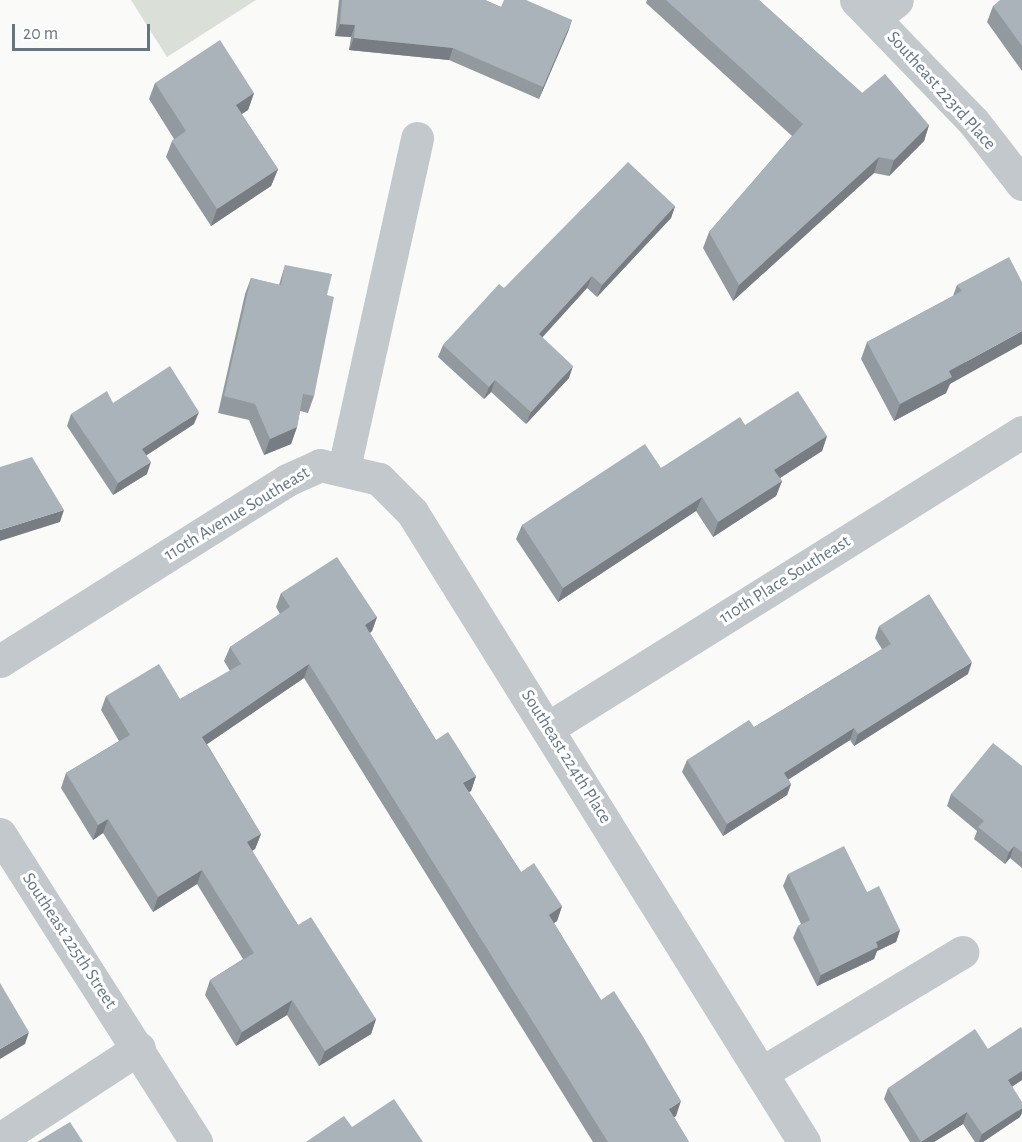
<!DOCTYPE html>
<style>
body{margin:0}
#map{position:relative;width:1022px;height:1142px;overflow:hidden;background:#fafaf8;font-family:"Alegreya Sans",sans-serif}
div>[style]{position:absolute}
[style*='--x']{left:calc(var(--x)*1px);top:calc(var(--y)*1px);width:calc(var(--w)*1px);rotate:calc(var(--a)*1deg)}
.green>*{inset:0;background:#dadfd7}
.minor>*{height:33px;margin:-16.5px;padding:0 16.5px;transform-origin:16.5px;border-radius:16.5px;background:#c3c8cc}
.wall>*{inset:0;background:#929a9f}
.shaded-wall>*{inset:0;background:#777d82}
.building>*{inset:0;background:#aab3b9}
span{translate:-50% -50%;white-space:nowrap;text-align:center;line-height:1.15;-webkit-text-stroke:6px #fff;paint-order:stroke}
.street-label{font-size:18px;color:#657683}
.scale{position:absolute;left:12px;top:24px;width:138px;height:27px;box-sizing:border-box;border:3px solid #657683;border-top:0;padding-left:8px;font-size:18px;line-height:21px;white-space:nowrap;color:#657683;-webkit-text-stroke:4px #fff;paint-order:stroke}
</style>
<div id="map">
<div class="green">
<div style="clip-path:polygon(131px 0,256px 0,167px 57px)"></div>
</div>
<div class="minor">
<div style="--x:856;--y:0;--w:168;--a:46"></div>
<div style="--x:973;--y:121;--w:80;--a:52.1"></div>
<div style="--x:875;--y:18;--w:28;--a:-39"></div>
<div style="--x:344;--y:468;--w:338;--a:-77.5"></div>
<div style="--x:0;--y:661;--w:339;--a:-32.2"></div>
<div style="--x:287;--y:480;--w:36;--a:-24"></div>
<div style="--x:320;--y:465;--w:61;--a:13.3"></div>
<div style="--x:379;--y:479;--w:47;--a:45"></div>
<div style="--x:412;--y:512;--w:742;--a:58.11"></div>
<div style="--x:548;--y:728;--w:559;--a:-31.98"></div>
<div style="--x:0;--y:834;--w:365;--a:57.5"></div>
<div style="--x:761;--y:1073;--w:235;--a:-31"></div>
<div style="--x:0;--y:1139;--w:166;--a:-33.2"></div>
</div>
<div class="wall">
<div style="clip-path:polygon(339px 0,485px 0,501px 7px,572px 20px,539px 99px,449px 60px,349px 50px,351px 37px,335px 36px)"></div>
<div style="clip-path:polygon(647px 0,759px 0,862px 93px,929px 125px,924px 141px,889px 176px,874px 173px,733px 301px,703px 248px,709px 232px,792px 136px,646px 3px)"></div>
<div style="clip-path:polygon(1022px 0,1022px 71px,987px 22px,993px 6px)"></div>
<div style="clip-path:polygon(155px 83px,254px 93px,248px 110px,241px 114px,278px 169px,271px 186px,211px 226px,166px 157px,172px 141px,174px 139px,149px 99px)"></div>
<div style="clip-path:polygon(675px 206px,671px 218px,597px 297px,587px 288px,542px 338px,569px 378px,526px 424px,491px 392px,484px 399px,438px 357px,443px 345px,504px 288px)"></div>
<div style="clip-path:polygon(285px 265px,327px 295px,314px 396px,308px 413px,300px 411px,297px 427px,291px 444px,264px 455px,249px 420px,218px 413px,245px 294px,251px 278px,279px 285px)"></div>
<div style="clip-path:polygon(1022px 282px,950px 384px,946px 393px,894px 421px,861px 359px,867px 342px,953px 296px,957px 285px)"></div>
<div style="clip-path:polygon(113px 403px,194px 424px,146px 455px,147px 474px,113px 495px,67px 426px,71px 414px)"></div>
<div style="clip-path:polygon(745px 425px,827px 436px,822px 451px,780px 478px,782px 481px,776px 496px,713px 537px,696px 511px,558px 602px,516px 539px,522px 525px,661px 468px)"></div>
<div style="clip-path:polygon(281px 593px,377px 617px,372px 631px,370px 633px,436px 740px,476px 776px,471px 791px,469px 792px,521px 872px,562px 906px,557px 921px,554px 923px,601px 1000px,676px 1116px,674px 1117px,689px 1142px,593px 1142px,304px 678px,207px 744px,261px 834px,255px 849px,252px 851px,298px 925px,376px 1019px,371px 1034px,319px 1066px,287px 1015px,236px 1046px,205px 995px,210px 980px,243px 959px,197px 884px,153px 912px,103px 833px,93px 840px,61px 788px,66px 773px,119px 741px,101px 710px,106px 696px,180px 699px,230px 671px,224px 661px,230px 647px,280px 614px,276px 607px)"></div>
<div style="clip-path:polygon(879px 626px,968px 674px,854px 746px,850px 740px,788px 779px,791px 784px,787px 795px,723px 836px,682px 772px,687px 760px,754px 727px,882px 649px,875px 638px)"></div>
<div style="clip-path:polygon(1022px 766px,1022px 868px,1010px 858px,1005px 864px,974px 839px,977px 831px,947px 806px,951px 794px)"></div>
<div style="clip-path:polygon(788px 874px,867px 892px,900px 930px,896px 942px,877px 951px,874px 959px,817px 986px,793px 938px,798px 926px,801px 924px,783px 886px)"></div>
<div style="clip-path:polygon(1022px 1029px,1022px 1080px,1012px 1086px,1020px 1117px,983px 1142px,975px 1142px,963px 1124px,934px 1142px,910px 1142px,884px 1099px,888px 1088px,988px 1049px)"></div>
</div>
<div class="shaded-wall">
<div style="clip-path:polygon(572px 20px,568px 32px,539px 99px,543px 87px)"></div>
<div style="clip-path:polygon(340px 24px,355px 25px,351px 37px,335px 36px)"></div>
<div style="clip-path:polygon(354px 38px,453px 48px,449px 60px,349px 50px)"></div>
<div style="clip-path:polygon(254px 93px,248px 110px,230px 122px,236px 105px)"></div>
<div style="clip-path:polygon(929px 125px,924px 141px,889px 176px,894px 160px)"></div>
<div style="clip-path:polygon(879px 157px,874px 173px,733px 301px,739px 285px)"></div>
<div style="clip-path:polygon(278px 169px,271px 186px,211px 226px,217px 209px)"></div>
<div style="clip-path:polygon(675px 206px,671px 218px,597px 297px,602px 285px)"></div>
<div style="clip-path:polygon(592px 276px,587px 288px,534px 346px,539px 334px)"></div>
<div style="clip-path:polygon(1022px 331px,1022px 344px,950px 384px,946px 393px,894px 421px,900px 404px,949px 371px)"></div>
<div style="clip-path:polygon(573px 366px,569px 378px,526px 424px,531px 412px)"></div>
<div style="clip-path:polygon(495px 380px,491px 392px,484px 399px,489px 387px)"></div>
<div style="clip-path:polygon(199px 412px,194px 424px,138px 461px,142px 449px)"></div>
<div style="clip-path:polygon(297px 427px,291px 444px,264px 455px,270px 439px)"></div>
<div style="clip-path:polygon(827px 436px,822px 451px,769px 485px,774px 470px)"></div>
<div style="clip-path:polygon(151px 462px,147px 474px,113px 495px,118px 483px)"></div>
<div style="clip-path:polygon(782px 481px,776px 496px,713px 537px,718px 522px)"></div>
<div style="clip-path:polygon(702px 497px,696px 511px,558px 602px,563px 588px)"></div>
<div style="clip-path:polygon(64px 510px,60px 522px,0 541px,0 530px)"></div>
<div style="clip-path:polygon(377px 617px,372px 631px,360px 640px,365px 625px)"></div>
<div style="clip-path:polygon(972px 662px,968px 674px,854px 746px,858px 734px)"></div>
<div style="clip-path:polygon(309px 664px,304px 678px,197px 751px,202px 737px)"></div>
<div style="clip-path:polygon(854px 728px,850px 740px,780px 785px,784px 773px)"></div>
<div style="clip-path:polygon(476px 776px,471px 791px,458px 798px,463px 783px)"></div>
<div style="clip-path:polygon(791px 784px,787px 795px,723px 836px,727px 824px)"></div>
<div style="clip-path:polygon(108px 819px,103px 833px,93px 840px,98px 825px)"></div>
<div style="clip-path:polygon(261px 834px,255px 849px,242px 857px,247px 842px)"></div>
<div style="clip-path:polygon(1014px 846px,1010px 858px,1005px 864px,1009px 852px)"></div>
<div style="clip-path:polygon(202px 870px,197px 884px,153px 912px,158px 897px)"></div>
<div style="clip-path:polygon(562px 906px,557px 921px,543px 930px,549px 915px)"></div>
<div style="clip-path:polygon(900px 930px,896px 942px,877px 951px,874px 959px,817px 986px,821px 975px,876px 942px)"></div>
<div style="clip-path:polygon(292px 1000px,287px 1015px,236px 1046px,242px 1032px)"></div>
<div style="clip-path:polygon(376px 1019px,371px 1034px,319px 1066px,325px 1051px)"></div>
<div style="clip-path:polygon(29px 1032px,25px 1044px,0 1059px,0 1049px)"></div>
<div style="clip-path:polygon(1022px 1071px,1022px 1080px,1004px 1092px,1008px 1080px)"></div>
<div style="clip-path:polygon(681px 1101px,676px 1116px,663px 1124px,669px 1109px)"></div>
<div style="clip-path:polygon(1022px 1108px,1022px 1113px,1020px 1117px,983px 1142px,979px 1142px,982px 1134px)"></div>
<div style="clip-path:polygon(967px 1112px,963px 1124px,934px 1142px,921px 1142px)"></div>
</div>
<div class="building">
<div style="clip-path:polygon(342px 0,485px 0,501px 7px,504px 0,526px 0,572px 20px,543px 87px,453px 48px,354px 38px,355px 25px,340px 24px)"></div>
<div style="clip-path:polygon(666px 0,759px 0,862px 93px,885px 74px,929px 125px,894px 160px,879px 157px,739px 285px,709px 232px,803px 124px)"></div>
<div style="clip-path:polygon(1000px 0,1022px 0,1022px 46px,993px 6px)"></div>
<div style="clip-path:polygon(220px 40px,254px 93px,236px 105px,278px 169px,217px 209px,172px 141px,186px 131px,155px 83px)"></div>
<div style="clip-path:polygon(628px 162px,675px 206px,602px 285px,592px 276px,539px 334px,573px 366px,531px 412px,495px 380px,489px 387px,443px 345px,499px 284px,504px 288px)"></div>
<div style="clip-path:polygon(1009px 257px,1022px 282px,1022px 331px,949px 371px,952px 377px,900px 404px,867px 342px,962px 291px,957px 285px)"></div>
<div style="clip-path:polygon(285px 265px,332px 274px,327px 295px,334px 297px,314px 396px,303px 394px,297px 427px,270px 439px,255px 404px,224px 396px,251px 278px,281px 285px)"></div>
<div style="clip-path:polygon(170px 366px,199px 412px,142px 449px,151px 462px,118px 483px,71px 414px,107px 391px,113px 403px)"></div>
<div style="clip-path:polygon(798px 391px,827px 436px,774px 470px,782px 481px,718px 522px,702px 497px,563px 588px,522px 525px,645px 444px,661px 468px,740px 417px,745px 425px)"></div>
<div style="clip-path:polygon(32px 457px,64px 510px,0 530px,0 467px)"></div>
<div style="clip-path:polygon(337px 557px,377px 617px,365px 625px,436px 740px,448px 732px,476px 776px,463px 783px,521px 872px,534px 863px,562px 906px,549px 915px,601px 1000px,614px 991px,642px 1035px,681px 1101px,669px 1109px,689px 1142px,608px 1142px,309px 664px,202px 737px,261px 834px,247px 842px,298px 925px,311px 917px,376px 1019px,325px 1051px,292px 1000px,242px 1032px,210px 980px,254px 953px,202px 870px,158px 897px,108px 819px,98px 825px,66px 773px,130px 735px,106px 696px,159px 664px,180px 699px,241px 664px,230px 647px,290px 607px,281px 593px)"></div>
<div style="clip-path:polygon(929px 594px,972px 662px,858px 734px,854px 728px,784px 773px,791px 784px,727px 824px,687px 760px,749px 720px,754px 727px,891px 644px,879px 626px)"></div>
<div style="clip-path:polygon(993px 743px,1022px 766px,1022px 852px,1014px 846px,1009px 852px,978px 827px,984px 821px,951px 794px)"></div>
<div style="clip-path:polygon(844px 846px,867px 892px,879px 886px,900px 930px,876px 942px,878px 947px,821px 975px,798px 926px,810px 920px,788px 874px)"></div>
<div style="clip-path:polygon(0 983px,29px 1032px,0 1049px)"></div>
<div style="clip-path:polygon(1021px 1027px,1022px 1029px,1022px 1071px,1008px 1080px,1022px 1102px,1022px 1108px,982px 1134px,967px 1112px,921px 1142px,888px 1088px,975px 1029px,988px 1049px)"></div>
<div style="clip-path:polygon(394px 1099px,423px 1142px,306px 1142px,344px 1116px,352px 1127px)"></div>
<div style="clip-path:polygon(70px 1122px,83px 1142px,37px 1142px)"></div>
</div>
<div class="street-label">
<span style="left:941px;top:91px;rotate:48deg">Southeast 223rd Place</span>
<span style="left:237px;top:514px;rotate:-31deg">110th Avenue Southeast</span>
<span style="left:785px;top:580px;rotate:-32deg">110th Place Southeast</span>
<span style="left:566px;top:757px;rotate:58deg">Southeast 224th Place</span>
<span style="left:69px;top:941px;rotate:57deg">Southeast 225th Street</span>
</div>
<div class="scale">20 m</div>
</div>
